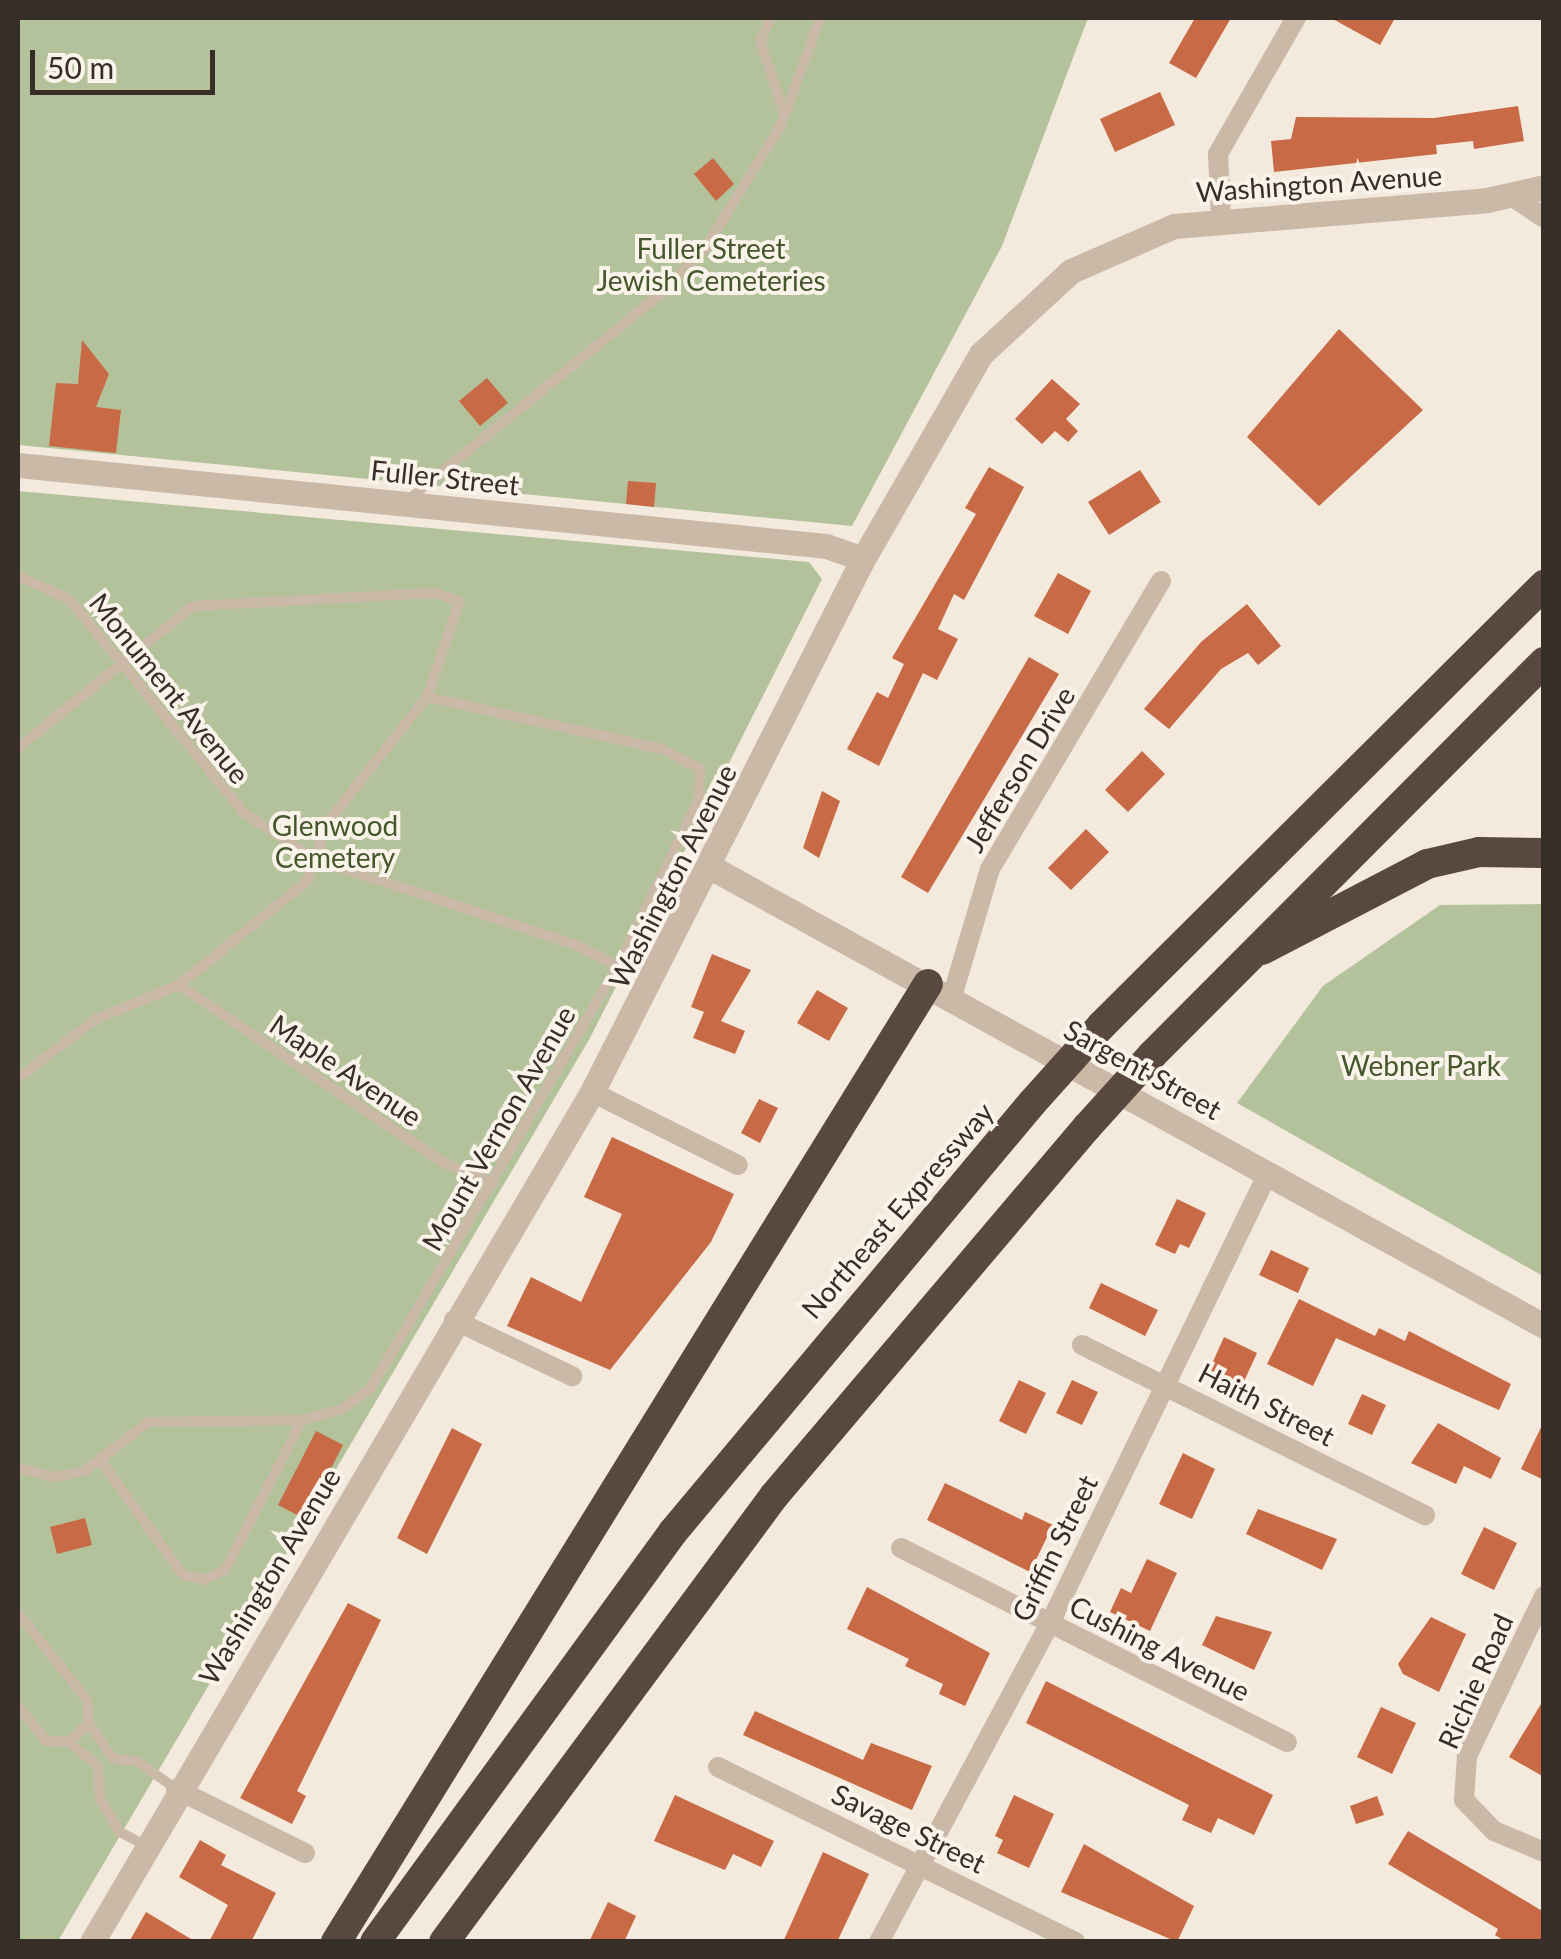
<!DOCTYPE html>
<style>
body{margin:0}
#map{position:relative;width:1561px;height:1959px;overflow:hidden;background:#f3e9dd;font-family:Lato,sans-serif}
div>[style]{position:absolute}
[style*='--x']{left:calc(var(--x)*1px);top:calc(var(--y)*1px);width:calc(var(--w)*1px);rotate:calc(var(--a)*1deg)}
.green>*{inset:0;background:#b4c29c}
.building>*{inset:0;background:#c86a45}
.service>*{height:10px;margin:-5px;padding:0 5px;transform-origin:5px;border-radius:5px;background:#cbb9a8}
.minor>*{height:20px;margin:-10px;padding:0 10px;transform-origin:10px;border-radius:10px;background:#cbb9a8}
.tertiary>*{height:25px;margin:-12.5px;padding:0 12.5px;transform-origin:12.5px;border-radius:12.5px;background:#cbb9a8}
.motorway>*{height:30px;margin:-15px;padding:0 15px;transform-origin:15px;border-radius:15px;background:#59483f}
.motorway-bridge>*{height:30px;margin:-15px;padding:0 15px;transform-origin:15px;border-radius:15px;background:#59483f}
span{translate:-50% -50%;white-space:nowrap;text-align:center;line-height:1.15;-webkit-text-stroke:8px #faf3e9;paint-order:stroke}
.street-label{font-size:28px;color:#382e28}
.park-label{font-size:28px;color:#45572c}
.frame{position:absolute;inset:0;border:20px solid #382e28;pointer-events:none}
.scale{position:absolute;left:30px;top:50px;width:185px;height:45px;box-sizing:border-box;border:5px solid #382e28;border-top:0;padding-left:12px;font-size:30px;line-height:35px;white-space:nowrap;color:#382e28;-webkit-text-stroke:8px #faf3e9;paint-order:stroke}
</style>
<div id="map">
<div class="green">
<div style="clip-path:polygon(18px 18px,1088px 18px,1002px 246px,852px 526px,18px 445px)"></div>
<div style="clip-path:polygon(18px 491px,809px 562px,822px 579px,590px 1038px,58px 1941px,18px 1942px)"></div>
<div style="clip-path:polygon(1543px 904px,1544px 904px,1543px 1276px,1237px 1103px,1323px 986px,1440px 905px)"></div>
</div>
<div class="building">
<div style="clip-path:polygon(1195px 18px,1231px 18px,1196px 78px,1169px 63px)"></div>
<div style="clip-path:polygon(1331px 18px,1395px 18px,1380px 45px)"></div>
<div style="clip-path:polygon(1160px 92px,1175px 125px,1115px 152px,1100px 119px)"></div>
<div style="clip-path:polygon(1518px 106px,1524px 141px,1474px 149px,1473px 141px,1436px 145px,1437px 154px,1274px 172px,1271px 141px,1291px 139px,1296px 117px,1434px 118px)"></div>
<div style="clip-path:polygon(713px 158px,734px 184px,716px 201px,694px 174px)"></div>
<div style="clip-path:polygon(1339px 329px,1423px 410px,1319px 506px,1247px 437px)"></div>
<div style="clip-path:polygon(82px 340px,109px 374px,96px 407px,121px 410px,116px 453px,49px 446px,56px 383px,78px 384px)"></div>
<div style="clip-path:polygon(487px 378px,508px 403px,480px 426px,459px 401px)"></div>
<div style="clip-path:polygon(1052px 379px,1080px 404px,1066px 419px,1078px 431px,1068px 442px,1055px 431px,1042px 444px,1015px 419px)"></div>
<div style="clip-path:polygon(989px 467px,1024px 487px,964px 600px,954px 594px,938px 629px,958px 639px,937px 680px,923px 673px,879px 766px,847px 749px,877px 692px,888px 698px,904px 664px,892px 658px,976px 514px,965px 508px)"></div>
<div style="clip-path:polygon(1140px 470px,1161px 502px,1109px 535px,1088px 502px)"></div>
<div style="clip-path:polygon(628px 481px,656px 483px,654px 507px,626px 504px)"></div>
<div style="clip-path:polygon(1058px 573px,1091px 591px,1068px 634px,1034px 616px)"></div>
<div style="clip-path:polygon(1247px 604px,1281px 646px,1258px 665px,1248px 653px,1221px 669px,1169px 729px,1144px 709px,1201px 642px)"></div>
<div style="clip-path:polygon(1029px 657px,1059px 674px,928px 893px,901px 877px)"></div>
<div style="clip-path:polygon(1142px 751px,1165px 774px,1128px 812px,1105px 790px)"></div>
<div style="clip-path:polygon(822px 791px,840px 801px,819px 858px,803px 848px)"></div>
<div style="clip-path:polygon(1086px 829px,1109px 852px,1071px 890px,1048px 868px)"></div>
<div style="clip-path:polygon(712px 954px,751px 970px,721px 1021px,745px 1031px,735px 1054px,693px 1038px,704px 1012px,691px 1007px)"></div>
<div style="clip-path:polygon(817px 990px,848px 1008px,829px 1041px,797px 1023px)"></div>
<div style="clip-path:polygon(759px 1099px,778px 1108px,760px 1143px,741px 1133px)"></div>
<div style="clip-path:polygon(612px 1137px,734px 1194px,711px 1242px,610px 1370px,507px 1326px,531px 1277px,581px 1302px,622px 1214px,584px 1197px)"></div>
<div style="clip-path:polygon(1177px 1199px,1206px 1213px,1189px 1248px,1180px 1244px,1175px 1254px,1155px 1245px)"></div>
<div style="clip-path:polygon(1271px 1250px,1309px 1268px,1298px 1293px,1259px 1275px)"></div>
<div style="clip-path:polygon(1101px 1283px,1158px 1310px,1145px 1336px,1089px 1308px)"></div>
<div style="clip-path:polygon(1299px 1299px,1375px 1336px,1379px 1328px,1405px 1341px,1409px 1331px,1511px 1384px,1499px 1410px,1336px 1338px,1313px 1386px,1267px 1364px)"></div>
<div style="clip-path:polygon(1224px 1337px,1257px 1353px,1240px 1390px,1207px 1375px)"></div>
<div style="clip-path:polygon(1019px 1380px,1046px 1393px,1026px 1434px,999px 1421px)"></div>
<div style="clip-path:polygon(1072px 1380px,1098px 1392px,1082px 1425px,1056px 1413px)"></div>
<div style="clip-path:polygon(1362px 1394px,1386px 1405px,1372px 1435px,1348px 1424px)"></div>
<div style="clip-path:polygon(1544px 1421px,1544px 1480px,1521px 1469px)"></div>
<div style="clip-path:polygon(1438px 1423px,1501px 1458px,1491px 1479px,1464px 1466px,1456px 1484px,1411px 1463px)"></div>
<div style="clip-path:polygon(452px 1428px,482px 1444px,427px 1554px,397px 1538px)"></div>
<div style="clip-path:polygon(316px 1431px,343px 1445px,305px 1519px,278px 1505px)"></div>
<div style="clip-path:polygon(1183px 1453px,1215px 1469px,1192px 1519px,1159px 1504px)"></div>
<div style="clip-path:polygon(945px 1483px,1022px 1520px,1025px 1512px,1053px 1525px,1030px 1572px,927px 1520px)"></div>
<div style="clip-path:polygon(1258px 1509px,1337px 1539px,1322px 1570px,1246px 1534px)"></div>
<div style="clip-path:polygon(85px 1518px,92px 1545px,57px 1554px,50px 1527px)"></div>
<div style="clip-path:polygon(1484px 1527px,1517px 1543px,1494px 1590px,1461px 1574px)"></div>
<div style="clip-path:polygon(1147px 1559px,1177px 1573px,1150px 1631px,1110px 1612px,1121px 1588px,1131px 1593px)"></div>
<div style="clip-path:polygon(867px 1587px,990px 1653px,965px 1706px,939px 1694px,943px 1684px,905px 1666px,909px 1659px,847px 1629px)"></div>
<div style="clip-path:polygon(348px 1603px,381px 1620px,297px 1791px,306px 1796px,292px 1824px,240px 1798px)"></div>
<div style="clip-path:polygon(1216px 1616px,1272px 1632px,1254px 1670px,1202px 1645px)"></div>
<div style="clip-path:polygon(1431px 1617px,1466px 1634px,1439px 1692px,1403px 1674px,1398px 1664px)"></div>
<div style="clip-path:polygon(1046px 1681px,1273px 1795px,1254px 1835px,1218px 1818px,1211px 1833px,1182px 1820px,1189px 1805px,1026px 1723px)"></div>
<div style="clip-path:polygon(1544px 1699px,1544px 1777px,1509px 1757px)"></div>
<div style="clip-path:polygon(1381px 1707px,1416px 1723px,1392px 1774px,1357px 1757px)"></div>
<div style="clip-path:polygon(755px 1711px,863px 1760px,871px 1743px,932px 1766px,912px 1810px,743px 1735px)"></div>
<div style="clip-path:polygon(675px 1795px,774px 1841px,761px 1867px,733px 1854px,725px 1870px,654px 1841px)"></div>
<div style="clip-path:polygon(1014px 1795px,1054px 1814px,1029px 1868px,997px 1853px,1003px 1840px,995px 1836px)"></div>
<div style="clip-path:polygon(1377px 1796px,1384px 1815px,1356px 1824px,1350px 1806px)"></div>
<div style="clip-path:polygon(1408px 1831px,1544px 1912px,1544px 1942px,1506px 1942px,1495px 1935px,1498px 1929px,1388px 1864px)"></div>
<div style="clip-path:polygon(200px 1840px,226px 1855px,221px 1865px,276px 1893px,251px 1942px,209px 1942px,228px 1905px,179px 1877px)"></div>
<div style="clip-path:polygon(1084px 1844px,1194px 1906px,1177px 1942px,1061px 1892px)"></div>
<div style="clip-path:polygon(823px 1852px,869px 1874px,837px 1942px,783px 1942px)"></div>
<div style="clip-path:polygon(608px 1902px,636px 1916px,624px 1942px,589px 1942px)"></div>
<div style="clip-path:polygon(146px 1912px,196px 1942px,129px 1942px)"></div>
</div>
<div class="service">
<div style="--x:771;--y:18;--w:25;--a:116"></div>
<div style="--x:760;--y:41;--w:74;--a:71.8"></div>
<div style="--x:409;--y:499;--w:326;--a:-39.2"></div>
<div style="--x:662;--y:293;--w:64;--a:-46.3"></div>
<div style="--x:706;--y:247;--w:143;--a:-58.4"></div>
<div style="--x:781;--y:125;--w:114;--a:-70"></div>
<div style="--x:18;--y:576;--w:56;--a:24.3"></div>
<div style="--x:69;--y:599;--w:276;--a:50.7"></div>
<div style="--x:244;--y:813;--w:87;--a:32.8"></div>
<div style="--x:317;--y:860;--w:270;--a:18.1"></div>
<div style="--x:574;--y:944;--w:49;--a:26.6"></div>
<div style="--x:18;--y:748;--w:225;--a:-39.1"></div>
<div style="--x:193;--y:606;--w:243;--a:-3.1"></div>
<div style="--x:436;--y:593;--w:25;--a:21"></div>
<div style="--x:459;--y:602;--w:100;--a:108.6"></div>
<div style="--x:427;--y:697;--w:161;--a:128.4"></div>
<div style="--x:327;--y:823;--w:61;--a:109"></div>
<div style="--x:307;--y:881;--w:165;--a:140.9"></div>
<div style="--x:179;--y:985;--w:90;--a:157.7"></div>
<div style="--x:96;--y:1019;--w:98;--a:142.9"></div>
<div style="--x:179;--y:985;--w:319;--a:33.9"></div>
<div style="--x:444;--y:1163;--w:53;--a:22.2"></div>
<div style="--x:101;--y:1461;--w:140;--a:54.3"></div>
<div style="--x:183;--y:1575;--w:22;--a:13"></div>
<div style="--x:204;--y:1580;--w:23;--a:-25"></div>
<div style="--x:225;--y:1570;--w:169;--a:-62.8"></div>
<div style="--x:18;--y:1468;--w:37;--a:14"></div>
<div style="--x:54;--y:1477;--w:32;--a:-11"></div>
<div style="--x:85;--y:1471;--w:80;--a:-37.9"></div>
<div style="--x:148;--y:1422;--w:154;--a:-0.7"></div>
<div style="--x:302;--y:1420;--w:41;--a:-15.4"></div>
<div style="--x:342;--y:1409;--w:36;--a:-36"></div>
<div style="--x:371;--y:1388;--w:489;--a:-59.7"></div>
<div style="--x:618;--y:966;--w:186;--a:-64.1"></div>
<div style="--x:699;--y:799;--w:30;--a:-88"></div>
<div style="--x:700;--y:769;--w:43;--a:-152.2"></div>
<div style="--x:662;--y:749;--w:241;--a:-167.5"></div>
<div style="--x:18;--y:1613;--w:111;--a:51.6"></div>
<div style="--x:87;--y:1700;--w:23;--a:85"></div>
<div style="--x:89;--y:1723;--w:43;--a:56.3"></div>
<div style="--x:113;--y:1759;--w:24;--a:5"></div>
<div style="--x:137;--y:1761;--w:48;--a:35.7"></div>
<div style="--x:18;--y:1706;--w:45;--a:51.3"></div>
<div style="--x:46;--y:1741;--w:23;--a:2"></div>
<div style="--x:69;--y:1742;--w:38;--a:40"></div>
<div style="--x:98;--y:1766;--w:33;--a:87"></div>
<div style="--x:100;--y:1799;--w:39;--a:59"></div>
<div style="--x:120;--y:1832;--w:27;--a:28"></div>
<div style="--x:69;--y:1742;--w:28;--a:-44"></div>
</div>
<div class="minor">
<div style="--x:1513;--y:197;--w:37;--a:34"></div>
<div style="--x:1221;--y:217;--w:63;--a:-92.7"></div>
<div style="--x:1218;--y:154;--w:157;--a:-60.2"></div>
<div style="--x:952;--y:997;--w:134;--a:-73.5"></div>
<div style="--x:990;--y:869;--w:335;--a:-59.3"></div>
<div style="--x:592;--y:1092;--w:163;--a:26.6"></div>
<div style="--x:454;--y:1320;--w:131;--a:25.4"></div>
<div style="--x:1082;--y:1345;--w:383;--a:26.4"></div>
<div style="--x:901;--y:1548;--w:432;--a:26.7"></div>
<div style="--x:1544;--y:1596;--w:178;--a:115.7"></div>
<div style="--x:1467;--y:1756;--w:44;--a:93.9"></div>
<div style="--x:1464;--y:1800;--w:43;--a:45.9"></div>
<div style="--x:1494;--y:1831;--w:54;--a:22.8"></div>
<div style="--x:718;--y:1767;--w:398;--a:26.1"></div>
<div style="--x:176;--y:1789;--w:144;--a:26.4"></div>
<div style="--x:879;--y:1942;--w:362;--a:-61.8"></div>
<div style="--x:1050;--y:1623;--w:500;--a:-64.15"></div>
</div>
<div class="tertiary">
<div style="--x:18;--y:465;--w:812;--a:5.72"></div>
<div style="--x:826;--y:546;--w:39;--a:19"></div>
<div style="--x:712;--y:868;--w:950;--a:28.83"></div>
<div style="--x:92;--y:1942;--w:986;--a:-59.53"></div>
<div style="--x:592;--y:1092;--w:598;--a:-63.05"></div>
<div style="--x:863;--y:559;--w:237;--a:-60.1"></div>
<div style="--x:981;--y:354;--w:122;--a:-42.7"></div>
<div style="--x:1071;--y:271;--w:112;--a:-23.6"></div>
<div style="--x:1174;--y:226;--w:314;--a:-4.7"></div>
<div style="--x:1487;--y:200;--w:58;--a:-12.8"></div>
</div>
<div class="motorway">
<div style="--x:1262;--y:950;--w:186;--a:-27.5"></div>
<div style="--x:1427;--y:864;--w:53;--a:-13"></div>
<div style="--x:1479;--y:852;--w:65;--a:0.9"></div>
<div style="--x:1102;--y:1025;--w:624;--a:-44.87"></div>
<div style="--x:1152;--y:1055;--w:555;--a:-45.07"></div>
<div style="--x:336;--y:1942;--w:1126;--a:-58.29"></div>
<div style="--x:375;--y:1942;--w:507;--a:-53.99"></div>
<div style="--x:673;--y:1532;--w:559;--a:-50.08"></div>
<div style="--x:444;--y:1942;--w:555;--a:-53.5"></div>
<div style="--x:774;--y:1496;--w:484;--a:-49.7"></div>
</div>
<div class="motorway-bridge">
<div style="--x:1032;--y:1103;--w:105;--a:-48.1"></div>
<div style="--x:1087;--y:1127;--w:97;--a:-47.9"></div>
</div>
<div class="street-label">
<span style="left:1319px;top:183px;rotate:-4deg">Washington Avenue</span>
<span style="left:445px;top:477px;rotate:6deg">Fuller Street</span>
<span style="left:170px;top:688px;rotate:51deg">Monument Avenue</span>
<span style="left:1019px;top:769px;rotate:-59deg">Jefferson Drive</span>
<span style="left:672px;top:876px;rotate:-63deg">Washington Avenue</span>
<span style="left:1143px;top:1069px;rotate:29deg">Sargent Street</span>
<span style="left:346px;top:1070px;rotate:34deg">Maple Avenue</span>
<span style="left:498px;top:1128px;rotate:-60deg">Mount Vernon Avenue</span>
<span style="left:897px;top:1210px;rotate:-49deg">Northeast Expressway</span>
<span style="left:1267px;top:1404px;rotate:27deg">Haith Street</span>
<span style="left:1054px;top:1548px;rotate:-64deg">Griffin Street</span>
<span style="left:269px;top:1576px;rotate:-59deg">Washington Avenue</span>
<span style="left:1160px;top:1648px;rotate:27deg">Cushing Avenue</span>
<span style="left:1475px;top:1681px;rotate:-66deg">Richie Road</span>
<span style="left:909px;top:1828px;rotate:26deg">Savage Street</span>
</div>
<div class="park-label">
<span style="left:711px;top:264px">Fuller Street<br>Jewish Cemeteries</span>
<span style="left:335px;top:841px">Glenwood<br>Cemetery</span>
<span style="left:1421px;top:1065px">Webner Park</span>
</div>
<div class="frame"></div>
<div class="scale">50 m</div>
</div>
